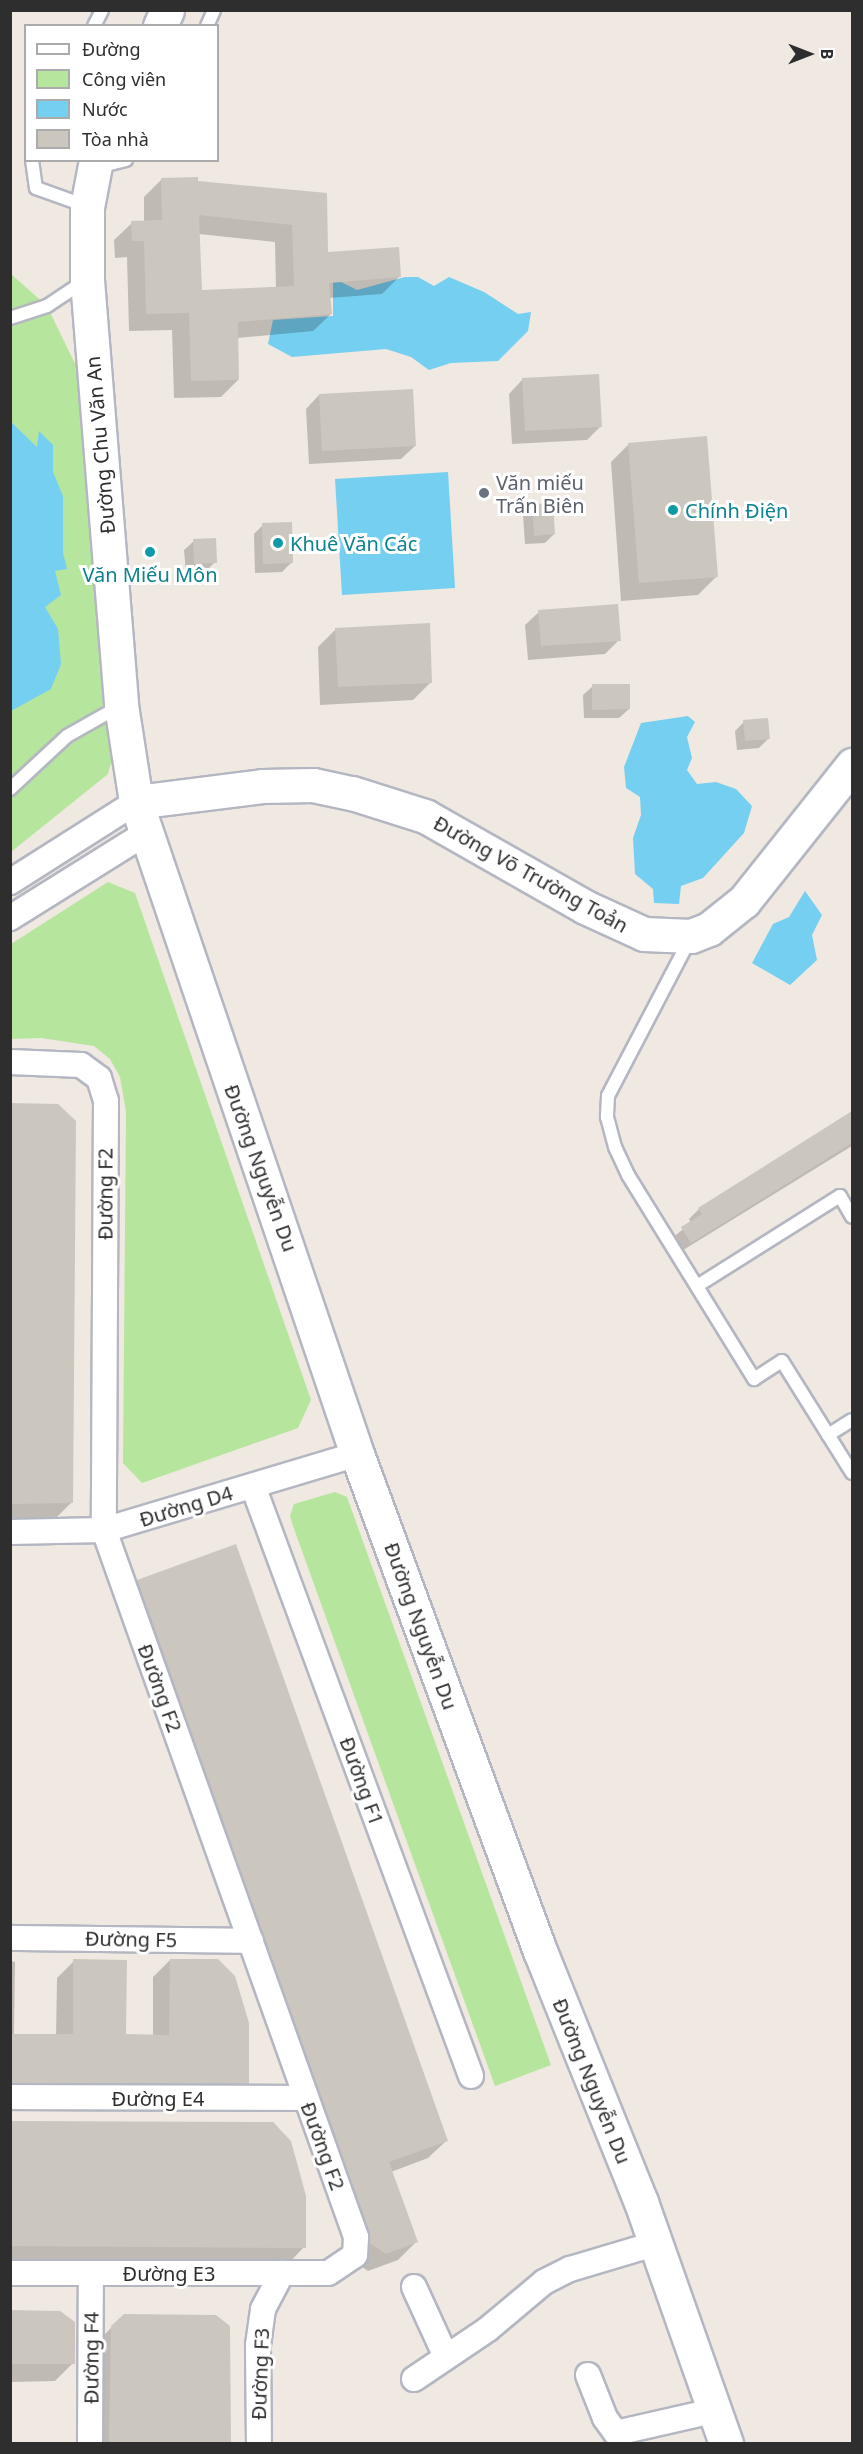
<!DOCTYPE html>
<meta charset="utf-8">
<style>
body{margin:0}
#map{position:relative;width:863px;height:2454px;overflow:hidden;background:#efe9e1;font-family:"Noto Sans",sans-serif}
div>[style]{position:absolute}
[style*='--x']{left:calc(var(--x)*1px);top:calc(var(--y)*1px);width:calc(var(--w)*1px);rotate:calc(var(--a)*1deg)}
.green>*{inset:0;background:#b6e59e}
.water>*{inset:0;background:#75cff0}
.shadow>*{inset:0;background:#0003}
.building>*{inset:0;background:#cbc7bf}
.roads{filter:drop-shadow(2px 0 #b4b7c1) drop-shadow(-2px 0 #b4b7c1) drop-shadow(0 2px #b4b7c1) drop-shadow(0 -2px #b4b7c1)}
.lane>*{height:12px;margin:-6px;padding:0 6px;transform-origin:6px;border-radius:6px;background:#fff}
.street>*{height:24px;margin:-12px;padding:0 12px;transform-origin:12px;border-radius:12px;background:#fff}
.secondary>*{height:33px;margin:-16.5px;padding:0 16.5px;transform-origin:16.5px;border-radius:16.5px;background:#fff}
.dots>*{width:16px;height:16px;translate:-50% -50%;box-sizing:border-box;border:3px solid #fff;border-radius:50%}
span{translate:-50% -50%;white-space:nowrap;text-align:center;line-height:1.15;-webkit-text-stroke:6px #fff;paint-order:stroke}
.street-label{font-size:20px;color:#2e2e2e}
.worship-label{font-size:20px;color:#5b616d}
.left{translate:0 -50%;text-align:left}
.culture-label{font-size:20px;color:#0d838f}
.frame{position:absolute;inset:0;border:12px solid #2e2e2e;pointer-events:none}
.legend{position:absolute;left:24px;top:24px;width:195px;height:138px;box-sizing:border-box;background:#fff;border:2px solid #ababab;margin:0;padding:8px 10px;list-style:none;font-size:18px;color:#2e2e2e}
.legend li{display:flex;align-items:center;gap:12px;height:30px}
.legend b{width:30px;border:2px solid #ababab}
.north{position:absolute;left:779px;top:24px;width:60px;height:60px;-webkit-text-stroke:4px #fff;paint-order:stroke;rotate:90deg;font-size:16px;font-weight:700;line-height:24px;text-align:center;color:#2e2e2e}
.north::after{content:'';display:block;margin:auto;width:21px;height:27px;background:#2e2e2e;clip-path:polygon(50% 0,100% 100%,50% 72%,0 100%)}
</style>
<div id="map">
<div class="green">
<div style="clip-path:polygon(11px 274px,47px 306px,80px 374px,112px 759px,108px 774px,11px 852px)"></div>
<div style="clip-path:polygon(108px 882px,135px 893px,311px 1400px,298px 1428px,142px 1483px,123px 1463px,126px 1112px,120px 1077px,110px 1059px,94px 1046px,41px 1038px,11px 1039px,11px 944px)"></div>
<div style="clip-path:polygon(335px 1492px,347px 1497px,551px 2065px,495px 2086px,293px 1526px,290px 1516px,294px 1504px)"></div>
</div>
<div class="water">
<div style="clip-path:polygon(405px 277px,418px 277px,434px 286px,449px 277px,484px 292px,518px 314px,531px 312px,528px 331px,498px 361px,451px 363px,429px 370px,411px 357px,386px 349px,292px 357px,268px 344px,273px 320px,333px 316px,333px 278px,357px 290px)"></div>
<div style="clip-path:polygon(10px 421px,37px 447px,39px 431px,53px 445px,53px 472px,63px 496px,63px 553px,67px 569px,55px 571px,61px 595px,45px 607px,58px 629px,61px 664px,51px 689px,11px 711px)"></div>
<div style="clip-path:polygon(448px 472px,455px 588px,342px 595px,335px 479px)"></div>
<div style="clip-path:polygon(688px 716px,695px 722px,687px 737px,692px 758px,687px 770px,697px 784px,716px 782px,736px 789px,752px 806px,744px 833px,703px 878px,681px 886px,679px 904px,654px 903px,653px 889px,635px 874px,633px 838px,641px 815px,640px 797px,626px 788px,624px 767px,641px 723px)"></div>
<div style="clip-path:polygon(805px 891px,822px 915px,812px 935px,817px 960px,790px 985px,752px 963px,773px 924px,789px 917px)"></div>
</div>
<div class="shadow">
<div style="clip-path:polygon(evenodd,161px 180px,325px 195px,327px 254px,400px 276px,382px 294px,329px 298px,331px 314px,313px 331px,237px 338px,238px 380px,221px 397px,174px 398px,172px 330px,129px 331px,127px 257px,115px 258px,114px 240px,132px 223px,144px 223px,144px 197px,161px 180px,199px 234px,275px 242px,276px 289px,201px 292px,199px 234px)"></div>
<div style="clip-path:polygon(522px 380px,601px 426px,587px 440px,512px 444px,509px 394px)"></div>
<div style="clip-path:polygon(319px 395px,415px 446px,401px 459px,309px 464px,306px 409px)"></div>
<div style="clip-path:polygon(629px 444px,716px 577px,698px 595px,621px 601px,611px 462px)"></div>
<div style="clip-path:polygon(533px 506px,554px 534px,545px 543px,525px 544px,523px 515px)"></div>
<div style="clip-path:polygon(263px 525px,291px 563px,282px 572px,255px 573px,254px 534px)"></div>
<div style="clip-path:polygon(194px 541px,215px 562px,206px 571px,186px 573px,184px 550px)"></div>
<div style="clip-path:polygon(539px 612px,619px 640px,605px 654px,528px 660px,525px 625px)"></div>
<div style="clip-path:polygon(336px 629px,431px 682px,413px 700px,320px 705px,318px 647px)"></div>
<div style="clip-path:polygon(593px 686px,629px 709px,619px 718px,584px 718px,583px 695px)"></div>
<div style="clip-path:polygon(744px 722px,768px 739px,759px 748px,737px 750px,735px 731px)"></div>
<div style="clip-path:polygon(10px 1104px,71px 1503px,54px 1520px,10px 1520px)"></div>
<div style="clip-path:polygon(852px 1114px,852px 1146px,680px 1252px,672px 1238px,691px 1223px,689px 1219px,699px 1209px)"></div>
<div style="clip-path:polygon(138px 1581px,446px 2141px,428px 2158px,391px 2172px,416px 2242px,398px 2260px,368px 2271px,353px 2261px,120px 1599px)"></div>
<div style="clip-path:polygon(170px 1960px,247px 2083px,230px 2100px,10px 2099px,10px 1961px,15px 1962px,14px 2035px,56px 2036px,57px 1978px,74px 1961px,125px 2036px,153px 2036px,153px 1977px)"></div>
<div style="clip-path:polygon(10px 2122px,273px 2124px,304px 2247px,287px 2265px,10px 2262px)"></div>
<div style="clip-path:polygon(10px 2312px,73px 2363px,55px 2381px,10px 2382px)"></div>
<div style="clip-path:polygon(112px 2327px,230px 2444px,94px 2444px,94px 2345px)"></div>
</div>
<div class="building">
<div style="clip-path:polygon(evenodd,198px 177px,198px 181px,327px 193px,328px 252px,399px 247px,401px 277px,329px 283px,332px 314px,238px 322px,239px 380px,191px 381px,189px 313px,146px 314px,144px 241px,132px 241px,131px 221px,162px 220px,161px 178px,198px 177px,199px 215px,292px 225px,294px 286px,202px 290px,199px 215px)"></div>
<div style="clip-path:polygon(599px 374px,602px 427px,525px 431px,522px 378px)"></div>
<div style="clip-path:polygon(413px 389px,416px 446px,322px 451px,319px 394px)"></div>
<div style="clip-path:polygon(707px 436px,718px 577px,639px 583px,628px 443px)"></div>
<div style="clip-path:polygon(553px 503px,555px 534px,534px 536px,532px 504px)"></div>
<div style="clip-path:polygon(292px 522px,293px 563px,263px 564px,262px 523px)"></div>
<div style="clip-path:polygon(216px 538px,217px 563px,194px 564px,193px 539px)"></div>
<div style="clip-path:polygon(618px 604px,621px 641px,541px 646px,538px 610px)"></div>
<div style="clip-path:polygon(430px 623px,432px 683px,338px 687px,335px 628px)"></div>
<div style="clip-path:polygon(592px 684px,630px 684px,630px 709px,592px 710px)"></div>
<div style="clip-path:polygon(768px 718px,770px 739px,745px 741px,743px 720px)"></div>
<div style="clip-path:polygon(10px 1103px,58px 1104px,76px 1121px,73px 1503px,10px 1504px)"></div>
<div style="clip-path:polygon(852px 1111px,852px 1143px,691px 1243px,681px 1227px,702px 1214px,698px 1208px)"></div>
<div style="clip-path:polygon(236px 1544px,448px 2141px,389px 2162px,418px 2242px,386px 2254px,370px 2243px,369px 2232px,137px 1580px)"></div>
<div style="clip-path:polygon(73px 1959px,127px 1960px,126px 2034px,169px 2035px,170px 1959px,218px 1959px,235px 1976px,249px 2023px,249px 2084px,10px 2083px,10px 2034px,73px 2034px)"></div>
<div style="clip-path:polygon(12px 2121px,273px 2122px,291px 2141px,306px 2196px,306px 2248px,12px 2246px)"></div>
<div style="clip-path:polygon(10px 2310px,60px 2311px,75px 2322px,75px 2364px,10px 2364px)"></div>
<div style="clip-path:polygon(124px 2314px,216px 2315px,230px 2326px,231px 2444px,109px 2444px,111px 2326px)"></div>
</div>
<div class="roads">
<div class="lane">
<div style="--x:94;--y:26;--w:18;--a:-63"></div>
<div style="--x:207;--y:26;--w:17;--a:-66"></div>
<div style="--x:32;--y:160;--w:28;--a:82"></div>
<div style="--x:36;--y:188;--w:53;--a:19.8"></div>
<div style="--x:98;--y:167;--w:29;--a:-14"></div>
<div style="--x:10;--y:318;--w:39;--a:-18"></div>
<div style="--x:47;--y:306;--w:43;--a:-33.7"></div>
<div style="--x:10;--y:789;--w:78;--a:-42.9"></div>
<div style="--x:67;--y:736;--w:61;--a:-29.5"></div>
<div style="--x:691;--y:937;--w:179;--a:117.6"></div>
<div style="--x:608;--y:1096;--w:21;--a:93"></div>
<div style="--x:607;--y:1117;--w:31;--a:75"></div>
<div style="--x:615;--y:1147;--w:31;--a:65"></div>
<div style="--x:628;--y:1175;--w:240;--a:58.3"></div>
<div style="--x:754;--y:1379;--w:33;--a:-33"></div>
<div style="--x:782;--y:1361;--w:132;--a:58"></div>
<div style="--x:697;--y:1286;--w:169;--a:-32.2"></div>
<div style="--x:840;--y:1196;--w:24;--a:60"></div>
<div style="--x:828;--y:1435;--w:28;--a:-32"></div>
</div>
<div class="street">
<div style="--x:10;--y:882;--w:149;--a:-32.4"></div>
<div style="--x:10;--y:918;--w:160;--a:-32"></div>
<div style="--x:10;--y:1062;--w:71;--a:2.4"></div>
<div style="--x:81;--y:1065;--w:22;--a:36"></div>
<div style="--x:99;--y:1078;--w:24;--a:73"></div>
<div style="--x:106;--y:1101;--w:429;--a:90.3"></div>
<div style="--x:104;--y:1530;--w:751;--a:70.38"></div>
<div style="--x:356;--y:2237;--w:18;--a:93"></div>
<div style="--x:355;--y:2255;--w:32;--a:146"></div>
<div style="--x:328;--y:2273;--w:318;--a:180"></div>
<div style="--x:253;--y:1486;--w:629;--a:69.72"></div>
<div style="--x:10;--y:1532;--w:94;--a:-1.2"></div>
<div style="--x:104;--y:1530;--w:264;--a:-16.7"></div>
<div style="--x:10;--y:1938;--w:241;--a:0.7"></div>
<div style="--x:10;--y:2097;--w:296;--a:0.2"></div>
<div style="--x:414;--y:2287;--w:77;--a:65.4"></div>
<div style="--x:588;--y:2375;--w:46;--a:68.4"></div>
<div style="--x:605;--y:2418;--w:19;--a:54"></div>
<div style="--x:616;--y:2433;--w:99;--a:-12.8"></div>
<div style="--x:414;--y:2379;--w:89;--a:-34"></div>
<div style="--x:488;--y:2329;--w:73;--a:-40"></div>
<div style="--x:544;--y:2282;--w:29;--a:-27"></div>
<div style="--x:570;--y:2269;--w:88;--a:-16.6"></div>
<div style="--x:90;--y:2444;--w:171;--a:-89.7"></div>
<div style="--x:259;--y:2444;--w:99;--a:-90.6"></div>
<div style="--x:258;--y:2345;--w:36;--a:-82"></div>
<div style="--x:263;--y:2309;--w:41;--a:-62.2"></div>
</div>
<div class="secondary">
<div style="--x:160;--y:26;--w:17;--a:-66"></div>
<div style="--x:96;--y:160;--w:48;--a:100.8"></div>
<div style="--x:87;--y:207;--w:73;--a:90"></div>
<div style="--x:87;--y:280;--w:426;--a:85.4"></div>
<div style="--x:121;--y:705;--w:98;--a:81.2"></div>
<div style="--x:136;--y:802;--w:688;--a:71.28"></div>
<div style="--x:357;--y:1454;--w:530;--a:69.79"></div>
<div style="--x:540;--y:1951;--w:271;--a:68.1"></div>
<div style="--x:641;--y:2202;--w:256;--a:70.6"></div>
<div style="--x:136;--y:802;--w:127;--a:-7.2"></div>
<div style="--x:262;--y:786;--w:51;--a:-1.1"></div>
<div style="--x:313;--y:785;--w:40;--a:12"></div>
<div style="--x:352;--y:793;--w:77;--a:17.5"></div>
<div style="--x:425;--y:816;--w:184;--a:29.6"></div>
<div style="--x:585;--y:907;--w:65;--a:24.6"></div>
<div style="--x:644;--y:934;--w:47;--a:2.4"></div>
<div style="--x:691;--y:936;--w:19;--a:-21"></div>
<div style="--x:709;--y:929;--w:45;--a:-38.7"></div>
<div style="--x:744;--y:901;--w:174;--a:-51.5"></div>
</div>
</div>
<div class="dots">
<div style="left:484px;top:493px;background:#6b7280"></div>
<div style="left:673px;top:510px;background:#0f9aa8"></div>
<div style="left:278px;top:543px;background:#0f9aa8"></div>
<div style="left:150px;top:552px;background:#0f9aa8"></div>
</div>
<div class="street-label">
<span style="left:100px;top:445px;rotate:-95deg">Đường Chu Văn An</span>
<span style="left:531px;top:874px;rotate:29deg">Đường Võ Trường Toản</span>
<span style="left:261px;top:1168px;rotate:70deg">Đường Nguyễn Du</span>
<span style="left:105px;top:1194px;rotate:-90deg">Đường F2</span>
<span style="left:186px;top:1506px;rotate:-17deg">Đường D4</span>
<span style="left:421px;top:1626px;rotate:70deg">Đường Nguyễn Du</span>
<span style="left:160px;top:1688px;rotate:70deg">Đường F2</span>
<span style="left:362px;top:1781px;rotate:70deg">Đường F1</span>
<span style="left:131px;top:1939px;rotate:1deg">Đường F5</span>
<span style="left:592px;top:2081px;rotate:68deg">Đường Nguyễn Du</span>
<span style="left:158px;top:2098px">Đường E4</span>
<span style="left:323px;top:2146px;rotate:70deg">Đường F2</span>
<span style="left:169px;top:2273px">Đường E3</span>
<span style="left:91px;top:2358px;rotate:-90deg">Đường F4</span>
<span style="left:260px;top:2374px;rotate:-88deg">Đường F3</span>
</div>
<div class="worship-label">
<span class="left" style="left:496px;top:494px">Văn miếu<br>Trấn Biên</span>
</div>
<div class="culture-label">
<span class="left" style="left:685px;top:510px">Chính Điện</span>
<span class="left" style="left:290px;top:543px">Khuê Văn Các</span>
<span style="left:150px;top:574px">Văn Miếu Môn</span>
</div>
<div class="frame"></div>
<ul class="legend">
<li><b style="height:8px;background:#fff"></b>Đường</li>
<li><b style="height:16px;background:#b6e59e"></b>Công viên</li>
<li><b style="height:16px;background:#75cff0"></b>Nước</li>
<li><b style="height:16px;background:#cbc7bf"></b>Tòa nhà</li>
</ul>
<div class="north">B</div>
</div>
